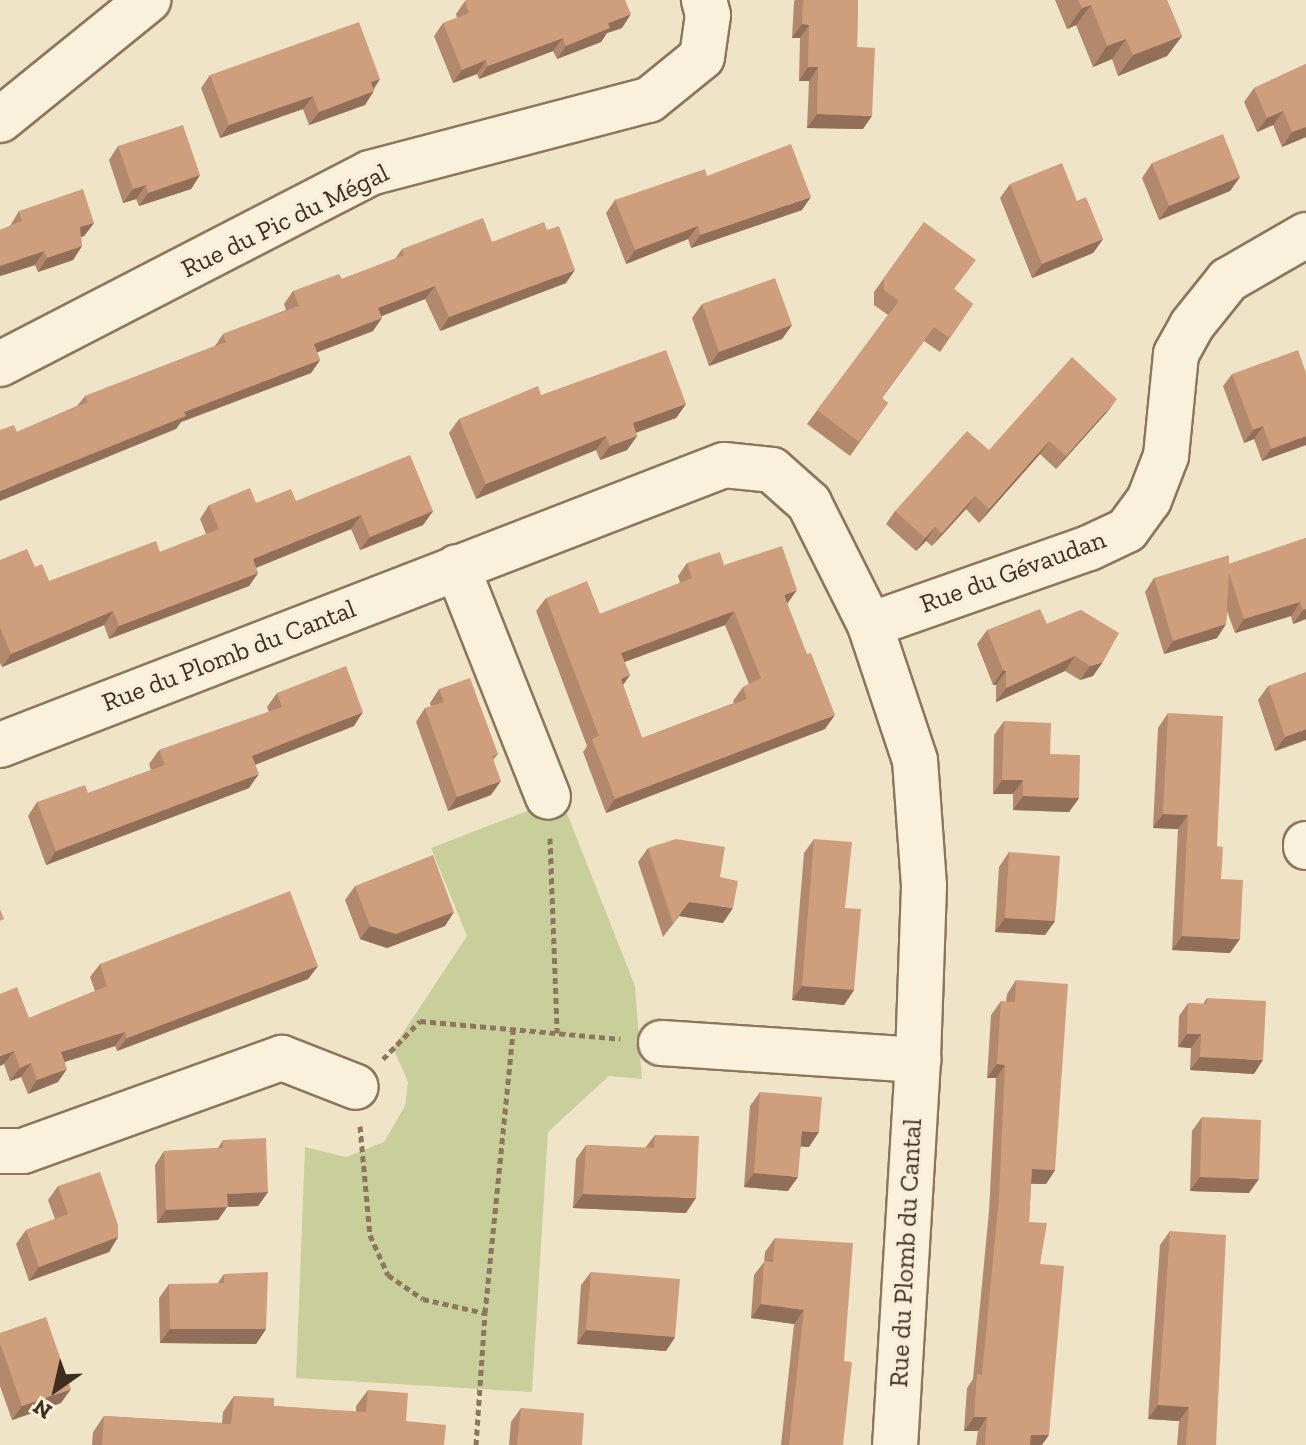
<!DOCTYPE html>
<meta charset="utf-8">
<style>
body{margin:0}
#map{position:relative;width:1306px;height:1445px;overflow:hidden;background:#f0e4c8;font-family:"Zilla Slab",serif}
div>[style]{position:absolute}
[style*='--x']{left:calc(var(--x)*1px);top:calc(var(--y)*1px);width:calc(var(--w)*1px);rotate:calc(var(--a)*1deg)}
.green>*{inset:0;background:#c9cf9b}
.path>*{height:5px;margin-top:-2.5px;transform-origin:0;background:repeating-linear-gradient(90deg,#8d765c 0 6px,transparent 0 10px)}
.roads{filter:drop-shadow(2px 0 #8d765c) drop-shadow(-2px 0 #8d765c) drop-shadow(0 2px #8d765c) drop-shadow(0 -2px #8d765c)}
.minor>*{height:44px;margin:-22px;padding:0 22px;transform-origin:22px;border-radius:22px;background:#faf1dc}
.wall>*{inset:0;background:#b2896c}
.shaded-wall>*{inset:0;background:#916f58}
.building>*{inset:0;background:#cf9f7d}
span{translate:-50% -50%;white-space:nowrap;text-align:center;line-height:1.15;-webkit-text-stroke:6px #f7eed8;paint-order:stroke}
.street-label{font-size:26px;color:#3d2e20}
.north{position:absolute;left:16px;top:1349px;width:80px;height:80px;-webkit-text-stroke:6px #f7eed8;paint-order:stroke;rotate:214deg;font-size:22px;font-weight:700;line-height:32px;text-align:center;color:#3d2e20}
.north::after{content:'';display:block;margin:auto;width:28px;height:36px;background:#3d2e20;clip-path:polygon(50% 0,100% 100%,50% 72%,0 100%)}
</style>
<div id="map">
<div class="green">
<div style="clip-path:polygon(561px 798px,635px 986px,642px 1079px,609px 1076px,548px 1132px,532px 1392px,296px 1378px,305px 1147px,346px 1157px,384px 1142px,405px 1106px,408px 1082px,393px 1048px,467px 936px,431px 848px)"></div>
</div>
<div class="path">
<div style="--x:550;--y:838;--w:195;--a:87.9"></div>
<div style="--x:383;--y:1059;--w:53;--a:-45.8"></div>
<div style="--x:420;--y:1021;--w:201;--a:5.1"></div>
<div style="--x:360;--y:1126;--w:109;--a:84.8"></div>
<div style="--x:370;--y:1235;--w:44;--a:65.8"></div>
<div style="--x:388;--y:1275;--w:42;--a:34.4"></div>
<div style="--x:423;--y:1299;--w:64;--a:12.7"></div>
<div style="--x:476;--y:1445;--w:132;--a:-86.1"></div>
<div style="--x:485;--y:1313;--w:284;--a:-84.3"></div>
</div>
<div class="roads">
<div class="minor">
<div style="--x:0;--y:120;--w:191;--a:-39"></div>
<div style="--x:0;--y:364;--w:416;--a:-27.3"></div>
<div style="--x:370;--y:173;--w:288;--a:-14.7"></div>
<div style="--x:649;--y:100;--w:68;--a:-39.1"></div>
<div style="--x:702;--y:57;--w:42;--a:-81.9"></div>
<div style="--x:708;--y:15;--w:16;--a:-105"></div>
<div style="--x:457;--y:567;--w:247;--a:68.4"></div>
<div style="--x:870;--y:625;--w:232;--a:-19.4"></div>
<div style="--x:1089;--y:548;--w:42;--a:-25.3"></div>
<div style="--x:1127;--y:530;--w:37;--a:-54"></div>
<div style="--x:1149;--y:500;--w:47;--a:-68.9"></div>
<div style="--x:1166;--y:456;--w:102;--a:-84.4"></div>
<div style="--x:1176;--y:354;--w:33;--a:-61"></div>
<div style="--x:1192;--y:325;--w:58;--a:-51.3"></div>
<div style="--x:1228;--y:280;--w:90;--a:-30"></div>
<div style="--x:0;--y:745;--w:776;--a:-21.14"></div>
<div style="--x:724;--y:465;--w:48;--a:5.9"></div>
<div style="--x:772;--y:470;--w:50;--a:41.7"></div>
<div style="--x:809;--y:503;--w:136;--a:63.4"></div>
<div style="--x:870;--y:625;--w:142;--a:71.6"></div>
<div style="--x:915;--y:760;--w:126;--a:85.9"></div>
<div style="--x:924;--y:886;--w:174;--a:92"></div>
<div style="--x:918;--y:1060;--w:386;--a:93.4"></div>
<div style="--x:1306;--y:844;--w:3;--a:90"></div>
<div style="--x:661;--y:1043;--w:258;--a:3.8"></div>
<div style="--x:0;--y:1151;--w:23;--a:0"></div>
<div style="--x:23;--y:1151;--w:275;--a:-19.8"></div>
<div style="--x:282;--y:1058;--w:79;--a:21.4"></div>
</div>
</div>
<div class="wall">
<div style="clip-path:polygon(795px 0,858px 0,857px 47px,863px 129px,807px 128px,809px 81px,799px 81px,800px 38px,792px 38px,794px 2px)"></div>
<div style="clip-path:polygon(1055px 0,1167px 0,1182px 36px,1167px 56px,1118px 76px,1112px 59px,1093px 67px,1076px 25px,1067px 29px)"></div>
<div style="clip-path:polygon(465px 1px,622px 28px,607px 33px,601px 42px,557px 59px,553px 51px,479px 79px,477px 74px,453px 83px,434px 36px,443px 23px,457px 18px,456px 14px)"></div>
<div style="clip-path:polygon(1306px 64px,1306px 137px,1282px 147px,1273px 125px,1257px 132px,1244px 102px,1254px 88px)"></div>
<div style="clip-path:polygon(210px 75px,380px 79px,365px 105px,309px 125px,303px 109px,220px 138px,201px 88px)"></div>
<div style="clip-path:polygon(118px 146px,200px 175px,191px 189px,139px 206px,136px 199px,123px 203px,109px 160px)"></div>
<div style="clip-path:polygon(1152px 163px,1240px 177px,1230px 191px,1159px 220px,1142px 178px)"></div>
<div style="clip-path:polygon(707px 176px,802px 210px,691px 248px,688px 239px,626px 264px,606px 213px,615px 200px)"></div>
<div style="clip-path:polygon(1010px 184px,1103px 239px,1093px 253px,1032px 278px,1000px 198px)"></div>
<div style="clip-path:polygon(19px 211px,94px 223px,84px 236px,81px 237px,82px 246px,73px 260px,38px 272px,35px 265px,0 276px,0 230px,10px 226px)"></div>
<div style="clip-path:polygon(924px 222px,954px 289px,973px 304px,940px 352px,924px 341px,882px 398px,888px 403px,850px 456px,807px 424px,888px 315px,874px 305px,874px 292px)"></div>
<div style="clip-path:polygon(492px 242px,566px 283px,440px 331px,425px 299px,382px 316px,373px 331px,317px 352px,320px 360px,311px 373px,181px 422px,176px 429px,17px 432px,77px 406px,85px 396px,215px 346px,223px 334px,286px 310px,284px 304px,293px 291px,342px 279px,395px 259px,402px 249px)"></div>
<div style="clip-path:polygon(702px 304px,792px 325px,782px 339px,709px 366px,692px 318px)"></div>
<div style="clip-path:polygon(1232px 374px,1306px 445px,1262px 461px,1254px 439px,1244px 443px,1223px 386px)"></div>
<div style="clip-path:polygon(541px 395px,686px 404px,676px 418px,636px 433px,637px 436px,627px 450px,600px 460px,596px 450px,476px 499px,449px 433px,459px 419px)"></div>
<div style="clip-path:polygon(1107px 412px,1056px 469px,1040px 454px,979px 523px,966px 509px,932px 546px,926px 541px,916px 551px,886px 524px,895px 511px,989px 450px)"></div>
<div style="clip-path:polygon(296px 501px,433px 511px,423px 525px,360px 550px,351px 529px,256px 568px,258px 573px,249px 586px,109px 639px,104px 625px,2px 667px,0 663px,0 560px,35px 567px,49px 581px,160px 552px,206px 534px,200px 519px,209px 505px)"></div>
<div style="clip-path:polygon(1306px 538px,1306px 619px,1293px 624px,1291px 616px,1235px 633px,1227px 611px,1226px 624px,1217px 638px,1164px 654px,1145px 592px,1154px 578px,1229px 564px)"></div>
<div style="clip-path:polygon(evenodd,687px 563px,724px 565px,787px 604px,825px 729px,606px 813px,583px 752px,587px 746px,536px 611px,546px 598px,600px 614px,680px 583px,678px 576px,687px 563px,725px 625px,749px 684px,743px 687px,733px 701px,734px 703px,642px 738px,623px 685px,630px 675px,624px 662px,725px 625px)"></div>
<div style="clip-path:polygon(1081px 610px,1093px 676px,1080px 680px,1065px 671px,996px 702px,996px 685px,993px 685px,977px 644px,987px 630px,1047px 624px)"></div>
<div style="clip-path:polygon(1268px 686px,1306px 740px,1275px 751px,1258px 700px)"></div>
<div style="clip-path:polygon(439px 689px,498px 754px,493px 760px,491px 795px,448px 811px,416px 722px,425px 708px,431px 707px,430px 703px)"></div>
<div style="clip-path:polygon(277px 693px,354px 726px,255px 764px,249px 788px,46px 865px,28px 816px,37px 802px,88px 793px,151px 770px,149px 764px,159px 750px,269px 712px,267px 707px)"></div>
<div style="clip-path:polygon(1168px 713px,1217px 846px,1230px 953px,1172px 950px,1178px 829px,1153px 828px,1158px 728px)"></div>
<div style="clip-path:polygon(1004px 721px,1050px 754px,1079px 798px,1069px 812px,1013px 810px,1013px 794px,993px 794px,994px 735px)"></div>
<div style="clip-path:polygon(814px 839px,845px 908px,854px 990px,844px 1005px,792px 1000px,804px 853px)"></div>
<div style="clip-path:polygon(648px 848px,720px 877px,723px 923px,679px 916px,663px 937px,638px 862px)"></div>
<div style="clip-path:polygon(1009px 852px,1055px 921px,1045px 935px,995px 932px,999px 867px)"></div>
<div style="clip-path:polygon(355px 886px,445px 926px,387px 948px,360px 939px,345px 900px)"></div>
<div style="clip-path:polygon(100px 964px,318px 966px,308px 979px,117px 1051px,115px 1046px,65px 1062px,58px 1082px,28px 1094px,21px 1077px,10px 1081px,4px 1064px,29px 1018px,95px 991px,90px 977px)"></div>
<div style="clip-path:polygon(1016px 980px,1055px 1170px,1046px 1184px,1031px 1184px,1029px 1222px,1040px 1264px,1042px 1445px,976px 1445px,978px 1431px,964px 1431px,967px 1388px,973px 1379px,989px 1211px,996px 1078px,987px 1078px,991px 1015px,1001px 1001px,1006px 1002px,1007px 994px)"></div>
<div style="clip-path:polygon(1207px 998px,1254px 1074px,1190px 1070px,1191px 1048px,1178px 1047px,1179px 1016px,1188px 1003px,1203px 1004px)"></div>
<div style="clip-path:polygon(760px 1092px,809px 1147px,801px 1146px,788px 1191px,744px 1187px,750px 1106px)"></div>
<div style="clip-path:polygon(1202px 1117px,1249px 1193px,1190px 1191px,1192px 1131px)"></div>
<div style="clip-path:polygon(655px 1135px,686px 1213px,573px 1208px,576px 1159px,586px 1145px,645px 1148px)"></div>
<div style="clip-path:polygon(223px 1140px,268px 1192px,258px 1206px,227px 1207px,218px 1220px,157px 1223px,155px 1165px,164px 1151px,218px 1148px)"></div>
<div style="clip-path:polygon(58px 1186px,118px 1237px,109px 1252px,29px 1281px,16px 1244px,26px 1230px,55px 1219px,48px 1200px)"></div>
<div style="clip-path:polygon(1170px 1231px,1216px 1445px,1177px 1445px,1179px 1421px,1148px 1419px,1160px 1245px)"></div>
<div style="clip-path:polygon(775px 1238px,844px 1361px,843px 1445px,781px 1445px,794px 1324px,751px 1318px,754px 1275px,764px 1262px,765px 1252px)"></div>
<div style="clip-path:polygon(591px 1272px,675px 1337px,666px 1351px,577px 1344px,581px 1285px)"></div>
<div style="clip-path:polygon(224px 1274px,266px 1329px,256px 1344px,160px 1343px,159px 1298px,169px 1284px,217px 1284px)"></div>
<div style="clip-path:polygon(0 1333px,61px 1403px,12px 1420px,0 1386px)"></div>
<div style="clip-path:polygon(368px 1390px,406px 1421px,444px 1445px,92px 1445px,93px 1432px,104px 1416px,222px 1423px,223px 1412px,234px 1396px,274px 1406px,356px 1412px,356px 1406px)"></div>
<div style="clip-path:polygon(521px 1408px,582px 1445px,509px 1445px,511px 1422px)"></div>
</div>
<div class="shaded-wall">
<div style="clip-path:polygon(1091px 5px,1076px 25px,1067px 29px,1082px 8px)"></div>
<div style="clip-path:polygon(631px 14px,622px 28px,607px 33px,601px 42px,557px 59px,566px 46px,608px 23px)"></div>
<div style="clip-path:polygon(802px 24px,809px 25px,800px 38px,792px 38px)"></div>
<div style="clip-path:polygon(1182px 36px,1167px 56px,1118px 76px,1133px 55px)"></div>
<div style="clip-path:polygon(563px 38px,553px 51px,479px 79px,488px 66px)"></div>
<div style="clip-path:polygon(1126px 39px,1112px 59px,1093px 67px,1107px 46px)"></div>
<div style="clip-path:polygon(486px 60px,477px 74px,453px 83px,462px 70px)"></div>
<div style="clip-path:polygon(808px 67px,818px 67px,809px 81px,799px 81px)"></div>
<div style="clip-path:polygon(380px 79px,370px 92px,371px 82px)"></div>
<div style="clip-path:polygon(374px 91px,365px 105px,309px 125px,319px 112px)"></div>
<div style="clip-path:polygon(313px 96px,303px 109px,220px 138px,229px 125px)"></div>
<div style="clip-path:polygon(1283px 111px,1273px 125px,1257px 132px,1267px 118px)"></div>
<div style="clip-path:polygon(817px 114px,872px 116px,863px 129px,807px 128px)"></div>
<div style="clip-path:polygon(1306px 127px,1306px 137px,1282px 147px,1292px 132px)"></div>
<div style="clip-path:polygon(200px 175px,191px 189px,139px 206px,148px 193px)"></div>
<div style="clip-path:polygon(1240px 177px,1230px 191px,1159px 220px,1169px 206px)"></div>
<div style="clip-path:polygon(146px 185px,136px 199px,123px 203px,133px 189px)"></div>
<div style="clip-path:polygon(811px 197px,802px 210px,691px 248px,700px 235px)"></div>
<div style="clip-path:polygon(94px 223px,84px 236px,71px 241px,80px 227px)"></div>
<div style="clip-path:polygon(698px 226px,688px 239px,626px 264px,635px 250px)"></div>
<div style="clip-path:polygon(1103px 239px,1093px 253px,1032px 278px,1042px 264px)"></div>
<div style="clip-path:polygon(82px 246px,73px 260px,38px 272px,47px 258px)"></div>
<div style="clip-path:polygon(44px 251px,35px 265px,0 276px,0 266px)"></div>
<div style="clip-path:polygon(575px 270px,566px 283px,440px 331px,449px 317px)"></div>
<div style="clip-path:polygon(435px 286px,425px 299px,369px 321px,378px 308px)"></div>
<div style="clip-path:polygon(382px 318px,373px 331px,305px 357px,314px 344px)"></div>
<div style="clip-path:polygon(792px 325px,782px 339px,709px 366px,719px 352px)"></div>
<div style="clip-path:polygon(320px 360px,311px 373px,181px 422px,176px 429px,0 501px,0 491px,184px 412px)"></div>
<div style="clip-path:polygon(1117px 399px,1107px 412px,1056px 469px,1066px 456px)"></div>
<div style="clip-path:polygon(686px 404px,676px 418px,623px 437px,633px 423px)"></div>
<div style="clip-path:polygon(1263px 426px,1254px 439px,1244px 443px,1253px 430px)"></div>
<div style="clip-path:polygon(606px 436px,596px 450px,476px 499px,486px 484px)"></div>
<div style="clip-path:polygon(637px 436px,627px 450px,600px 460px,610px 446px)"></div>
<div style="clip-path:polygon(1306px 436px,1306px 445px,1262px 461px,1271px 449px)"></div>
<div style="clip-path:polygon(1049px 441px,1040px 454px,979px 523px,989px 509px)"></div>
<div style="clip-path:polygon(975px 496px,966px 509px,932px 546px,942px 533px)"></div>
<div style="clip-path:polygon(433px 511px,423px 525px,360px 550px,370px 537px)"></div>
<div style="clip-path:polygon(361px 515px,351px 529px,243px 573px,253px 559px)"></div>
<div style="clip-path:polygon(935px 527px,926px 541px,916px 551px,925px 538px)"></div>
<div style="clip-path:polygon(258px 573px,249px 586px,109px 639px,119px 626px)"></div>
<div style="clip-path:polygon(797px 590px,787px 604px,784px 595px)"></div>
<div style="clip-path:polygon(1300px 602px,1291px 616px,1235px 633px,1244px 619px)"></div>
<div style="clip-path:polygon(1306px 609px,1306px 619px,1293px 624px,1303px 610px)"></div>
<div style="clip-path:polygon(113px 611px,104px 625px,2px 667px,11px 654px)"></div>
<div style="clip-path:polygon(734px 611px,725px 625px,611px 667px,621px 653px)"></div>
<div style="clip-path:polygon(1226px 624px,1217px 638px,1164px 654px,1173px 641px)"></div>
<div style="clip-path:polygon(1075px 656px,1065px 671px,996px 702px,1006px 688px)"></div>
<div style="clip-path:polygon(1103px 662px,1093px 676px,1080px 680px,1090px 666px)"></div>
<div style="clip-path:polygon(1003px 670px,1006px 671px,996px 685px,993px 685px)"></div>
<div style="clip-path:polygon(630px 675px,620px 689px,621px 679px)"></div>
<div style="clip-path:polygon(363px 712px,354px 726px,242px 770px,252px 756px)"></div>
<div style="clip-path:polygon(835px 715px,825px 729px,606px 813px,615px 799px)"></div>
<div style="clip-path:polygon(1306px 729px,1306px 740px,1275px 751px,1285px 737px)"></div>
<div style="clip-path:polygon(259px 774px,249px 788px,46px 865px,56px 851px)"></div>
<div style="clip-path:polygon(1002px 780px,1023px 780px,1013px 794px,993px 794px)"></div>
<div style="clip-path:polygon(501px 781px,491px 795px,448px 811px,457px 797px)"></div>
<div style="clip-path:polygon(1023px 796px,1079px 798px,1069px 812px,1013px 810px)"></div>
<div style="clip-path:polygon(1163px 814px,1188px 815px,1178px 829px,1153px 828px)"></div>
<div style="clip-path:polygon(689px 902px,733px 908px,723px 923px,679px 916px,663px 937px)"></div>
<div style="clip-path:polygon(454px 912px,445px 926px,387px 948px,360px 939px,370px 926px)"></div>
<div style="clip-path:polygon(1005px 918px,1055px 921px,1045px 935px,995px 932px)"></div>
<div style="clip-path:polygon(1182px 936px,1240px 939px,1230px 953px,1172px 950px)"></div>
<div style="clip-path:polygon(318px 966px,308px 979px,117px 1051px,127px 1038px)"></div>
<div style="clip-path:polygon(802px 986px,854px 990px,844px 1005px,792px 1000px)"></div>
<div style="clip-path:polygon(125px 1032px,115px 1046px,51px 1066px,61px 1052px)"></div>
<div style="clip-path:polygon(1187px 1034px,1201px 1034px,1191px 1048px,1178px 1047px)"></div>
<div style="clip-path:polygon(14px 1051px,4px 1064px,0 1066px,0 1056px)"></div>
<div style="clip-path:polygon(1200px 1057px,1263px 1060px,1254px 1074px,1190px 1070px)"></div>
<div style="clip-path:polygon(31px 1063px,21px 1077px,10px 1081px,20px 1068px)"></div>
<div style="clip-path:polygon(997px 1064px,1005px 1065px,996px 1078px,987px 1078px)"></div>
<div style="clip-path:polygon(67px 1069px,58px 1082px,28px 1094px,37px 1080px)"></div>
<div style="clip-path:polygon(802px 1131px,819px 1132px,809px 1147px,792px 1146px)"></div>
<div style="clip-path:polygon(1032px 1169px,1055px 1170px,1046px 1184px,1022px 1183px)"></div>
<div style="clip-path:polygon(754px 1173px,798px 1177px,788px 1191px,744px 1187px)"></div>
<div style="clip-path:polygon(1200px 1177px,1259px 1179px,1249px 1193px,1190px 1191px)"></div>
<div style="clip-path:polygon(268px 1192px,258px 1206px,227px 1207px,218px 1220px,157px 1223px,166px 1210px,227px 1194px)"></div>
<div style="clip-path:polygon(583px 1194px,696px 1198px,686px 1213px,573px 1208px)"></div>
<div style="clip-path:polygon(118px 1237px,109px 1252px,29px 1281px,39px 1267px)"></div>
<div style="clip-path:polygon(761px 1304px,804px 1310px,794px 1324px,751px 1318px)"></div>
<div style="clip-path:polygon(170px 1329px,266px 1329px,256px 1344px,160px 1343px)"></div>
<div style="clip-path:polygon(586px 1330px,675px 1337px,666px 1351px,577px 1344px)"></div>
<div style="clip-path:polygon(71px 1389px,61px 1403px,12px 1420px,22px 1406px)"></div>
<div style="clip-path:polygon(1158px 1405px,1189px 1407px,1179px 1421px,1148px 1419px)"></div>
<div style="clip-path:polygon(974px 1417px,987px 1417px,978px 1431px,964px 1431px)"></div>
<div style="clip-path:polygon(1031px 1435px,1049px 1435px,1042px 1445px,1024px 1445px)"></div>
</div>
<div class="building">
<div style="clip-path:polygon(466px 0,625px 0,631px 14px,608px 23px,610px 28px,566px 46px,563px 38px,488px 66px,486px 60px,462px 70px,443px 23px,469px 13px,465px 1px)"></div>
<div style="clip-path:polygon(803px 0,858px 0,857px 47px,875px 48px,872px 116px,817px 114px,818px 67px,808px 67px,809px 25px,802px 24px)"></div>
<div style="clip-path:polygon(1078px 0,1167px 0,1182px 36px,1133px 55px,1126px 39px,1107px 46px,1091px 5px,1082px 8px)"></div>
<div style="clip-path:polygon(359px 22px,380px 79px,371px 82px,374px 91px,319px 112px,313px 96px,229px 125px,210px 75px)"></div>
<div style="clip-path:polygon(1306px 64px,1306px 127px,1292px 132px,1283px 111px,1267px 118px,1254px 88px)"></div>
<div style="clip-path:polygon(183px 125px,200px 175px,148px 193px,146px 185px,133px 189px,118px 146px)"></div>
<div style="clip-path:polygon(1223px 134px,1240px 177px,1169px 206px,1152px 163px)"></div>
<div style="clip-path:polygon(791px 144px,811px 197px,700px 235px,698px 226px,635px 250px,615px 200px,705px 169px,707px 176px)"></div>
<div style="clip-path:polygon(1062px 163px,1077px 201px,1086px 197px,1103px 239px,1042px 264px,1010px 184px)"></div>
<div style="clip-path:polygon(83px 189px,94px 223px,80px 227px,82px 246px,47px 258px,44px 251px,0 266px,0 230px,22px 221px,19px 211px)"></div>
<div style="clip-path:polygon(483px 218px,492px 242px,544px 222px,547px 230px,559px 226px,575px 270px,449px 317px,435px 286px,378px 308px,382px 318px,314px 344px,320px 360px,184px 412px,186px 416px,0 491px,0 430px,14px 425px,17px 432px,88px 402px,85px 396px,226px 342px,223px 334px,299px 306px,293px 291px,339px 274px,342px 279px,404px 255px,402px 249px)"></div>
<div style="clip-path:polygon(924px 222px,976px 260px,954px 289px,973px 304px,950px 338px,934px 327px,881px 398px,888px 403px,859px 442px,817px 410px,899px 301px,884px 290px,884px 278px)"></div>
<div style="clip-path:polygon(775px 278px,792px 325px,719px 352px,702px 304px)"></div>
<div style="clip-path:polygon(666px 350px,686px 404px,633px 423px,637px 436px,610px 446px,606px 436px,486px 484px,459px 419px,538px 386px,541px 395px)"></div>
<div style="clip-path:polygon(1298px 350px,1306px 373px,1306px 436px,1271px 449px,1263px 426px,1253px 430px,1232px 374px)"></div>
<div style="clip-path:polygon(1072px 357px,1117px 399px,1066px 456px,1049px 441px,989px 509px,975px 496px,942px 533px,935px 527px,925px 538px,895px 511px,967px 431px,989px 450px)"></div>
<div style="clip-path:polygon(410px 455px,433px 511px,370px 537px,361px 515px,253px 559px,258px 573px,119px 626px,113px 611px,11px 654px,0 627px,0 560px,27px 549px,35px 567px,42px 564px,49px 581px,156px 541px,160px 552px,219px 529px,209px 505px,250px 488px,256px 503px,291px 489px,296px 501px)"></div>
<div style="clip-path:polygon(1306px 538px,1306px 609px,1303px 610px,1300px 602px,1244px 619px,1229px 573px,1226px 624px,1173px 641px,1154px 578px,1229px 555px,1229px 564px)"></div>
<div style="clip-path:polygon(evenodd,782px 546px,797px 590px,784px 595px,807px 654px,811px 653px,835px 715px,615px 799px,592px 739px,599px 736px,546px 598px,587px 581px,600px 614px,692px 578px,687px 563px,720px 552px,724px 565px,782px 546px,734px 611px,761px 678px,743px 687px,747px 699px,642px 738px,621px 679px,630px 675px,621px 653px,734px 611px)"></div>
<div style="clip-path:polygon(1040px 609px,1047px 624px,1081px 610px,1119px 633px,1103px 662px,1090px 666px,1075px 656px,1006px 688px,1006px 671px,1003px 670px,987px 630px)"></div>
<div style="clip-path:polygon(346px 666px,363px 712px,252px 756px,259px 774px,56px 851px,37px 802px,85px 785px,88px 793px,165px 765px,159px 750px,282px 707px,277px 693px)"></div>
<div style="clip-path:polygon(1306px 672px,1306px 729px,1285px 737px,1268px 686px)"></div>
<div style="clip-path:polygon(470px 678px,498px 754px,492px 756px,501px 781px,457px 797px,425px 708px,444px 702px,439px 689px)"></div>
<div style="clip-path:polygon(1168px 713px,1223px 716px,1217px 846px,1223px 847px,1221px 879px,1243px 880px,1240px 939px,1182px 936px,1188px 815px,1163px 814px)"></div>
<div style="clip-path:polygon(1004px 721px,1051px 723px,1050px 754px,1080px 755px,1079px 798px,1023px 796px,1023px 780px,1002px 780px)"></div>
<div style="clip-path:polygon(676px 839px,725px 847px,720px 877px,738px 881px,733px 908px,689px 902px,673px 923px,648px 848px)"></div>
<div style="clip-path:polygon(814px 839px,852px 842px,845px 908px,861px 909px,854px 990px,802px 986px)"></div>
<div style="clip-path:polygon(1009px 852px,1060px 856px,1055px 921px,1005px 918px)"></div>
<div style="clip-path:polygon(433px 855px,454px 912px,396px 934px,370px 926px,355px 886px)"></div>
<div style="clip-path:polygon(290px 891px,318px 966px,127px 1038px,125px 1032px,61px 1052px,67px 1069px,37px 1080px,31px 1063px,20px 1068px,14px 1051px,0 1056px,0 994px,17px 987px,29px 1018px,107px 986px,100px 964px)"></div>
<div style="clip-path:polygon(0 909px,4px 919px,0 921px)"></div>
<div style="clip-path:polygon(1016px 980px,1068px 984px,1055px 1170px,1032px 1169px,1029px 1222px,1047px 1223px,1040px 1264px,1064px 1266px,1049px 1435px,1031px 1435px,1030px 1445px,985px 1445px,987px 1417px,974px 1417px,977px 1374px,982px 1375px,999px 1197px,1005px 1065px,997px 1064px,1001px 1001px,1015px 1002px)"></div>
<div style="clip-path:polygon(1207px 998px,1266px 1001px,1263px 1060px,1200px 1057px,1201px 1034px,1187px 1034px,1188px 1003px,1207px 1004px)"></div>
<div style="clip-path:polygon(760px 1092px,822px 1097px,819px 1132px,802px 1131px,798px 1177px,754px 1173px)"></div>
<div style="clip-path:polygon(1202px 1117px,1261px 1120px,1259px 1179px,1200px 1177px)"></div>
<div style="clip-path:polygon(655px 1135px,699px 1136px,696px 1198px,583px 1194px,586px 1145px,654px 1148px)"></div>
<div style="clip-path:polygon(266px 1138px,268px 1192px,227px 1194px,228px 1207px,166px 1210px,164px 1151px,223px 1148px,223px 1140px)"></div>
<div style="clip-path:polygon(100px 1172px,118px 1225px,118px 1237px,39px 1267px,26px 1230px,68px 1214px,58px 1186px)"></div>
<div style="clip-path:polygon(1170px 1231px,1226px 1235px,1216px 1445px,1186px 1445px,1189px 1407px,1158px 1405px)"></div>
<div style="clip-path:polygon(775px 1238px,853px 1243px,844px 1361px,852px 1362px,843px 1445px,789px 1445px,804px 1310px,761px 1304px,764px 1261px,773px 1262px)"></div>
<div style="clip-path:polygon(268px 1272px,266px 1329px,170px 1329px,169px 1284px,224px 1283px,224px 1274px)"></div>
<div style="clip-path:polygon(591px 1272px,680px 1279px,675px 1337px,586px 1330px)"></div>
<div style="clip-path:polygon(46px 1317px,71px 1389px,22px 1406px,0 1343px,0 1333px)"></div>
<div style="clip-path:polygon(368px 1390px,408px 1393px,406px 1421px,446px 1425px,444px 1445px,102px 1445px,104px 1416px,231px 1424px,234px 1396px,274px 1398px,274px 1406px,366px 1412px)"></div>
<div style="clip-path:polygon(521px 1408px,584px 1413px,582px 1445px,517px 1445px)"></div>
</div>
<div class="street-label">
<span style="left:285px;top:221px;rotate:-26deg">Rue du Pic du Mégal</span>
<span style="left:1013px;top:572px;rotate:-20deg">Rue du Gévaudan</span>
<span style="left:229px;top:656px;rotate:-21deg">Rue du Plomb du Cantal</span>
<span style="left:906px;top:1253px;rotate:-87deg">Rue du Plomb du Cantal</span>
</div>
<div class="north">N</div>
</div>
